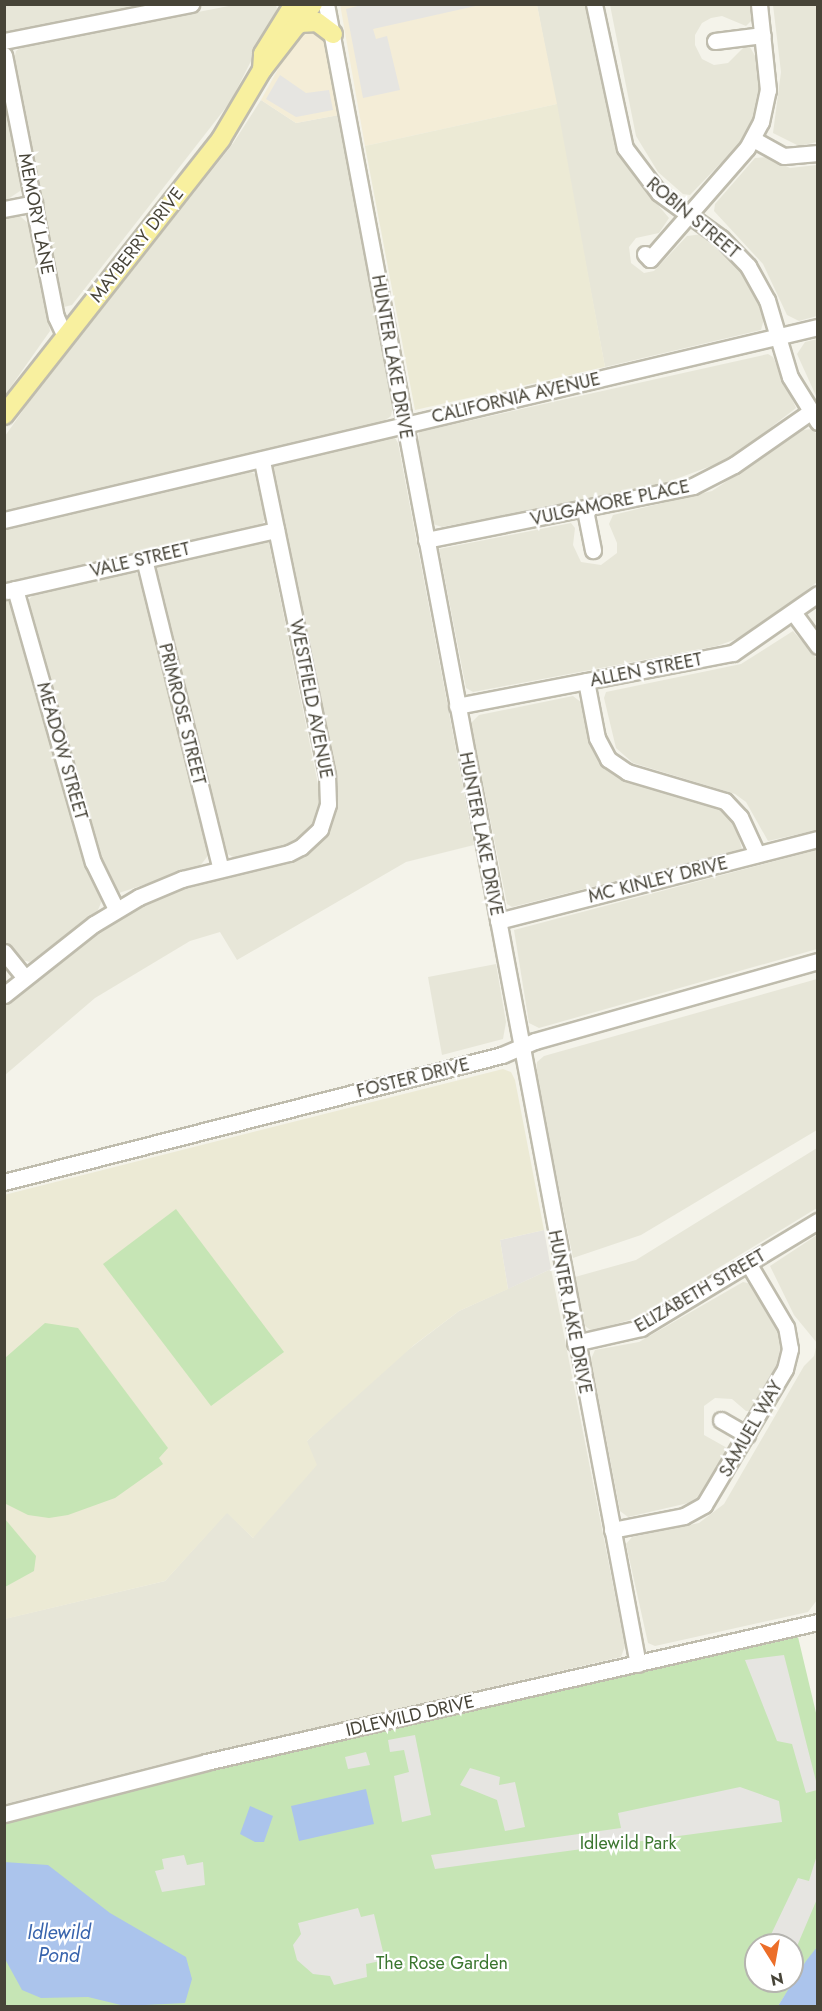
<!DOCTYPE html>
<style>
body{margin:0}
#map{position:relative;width:822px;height:2011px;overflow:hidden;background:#f4f3ea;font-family:Jost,sans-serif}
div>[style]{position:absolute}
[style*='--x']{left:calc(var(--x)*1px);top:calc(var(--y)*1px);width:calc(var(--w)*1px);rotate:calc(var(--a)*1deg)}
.residential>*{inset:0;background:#e7e6d8}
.commercial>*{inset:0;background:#f4edd7}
.industrial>*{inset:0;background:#e6e4de}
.education>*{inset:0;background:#ecead5}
.green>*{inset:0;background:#c6e5b5}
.parking>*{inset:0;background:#e6e5e1}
.water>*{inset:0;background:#abc4ec}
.roads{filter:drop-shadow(2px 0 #bfbcad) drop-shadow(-2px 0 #bfbcad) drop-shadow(0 2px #bfbcad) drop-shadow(0 -2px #bfbcad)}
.minor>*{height:15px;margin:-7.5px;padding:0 7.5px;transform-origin:7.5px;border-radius:7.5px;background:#fff}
.major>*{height:18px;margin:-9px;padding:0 9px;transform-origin:9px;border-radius:9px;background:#f8f09f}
span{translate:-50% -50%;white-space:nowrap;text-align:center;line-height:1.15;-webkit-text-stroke:4.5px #fff;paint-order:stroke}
.street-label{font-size:18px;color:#474438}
.park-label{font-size:18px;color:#3b762f}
.water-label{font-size:20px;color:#3864ad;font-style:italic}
.frame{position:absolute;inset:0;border:6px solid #474438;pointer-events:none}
.north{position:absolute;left:744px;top:1933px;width:60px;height:60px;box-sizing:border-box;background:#fff;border:2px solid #b5b4af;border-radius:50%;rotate:169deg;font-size:16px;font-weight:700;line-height:24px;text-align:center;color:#474438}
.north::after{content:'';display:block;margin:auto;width:21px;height:27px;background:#ec6e29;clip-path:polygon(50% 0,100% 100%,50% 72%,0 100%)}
</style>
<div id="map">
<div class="residential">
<div style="clip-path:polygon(5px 4px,149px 4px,149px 5px,5px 33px)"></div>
<div style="clip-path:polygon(234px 5px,276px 5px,277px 9px,231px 101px,72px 305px,64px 307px,14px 60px,16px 51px,23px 46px)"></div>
<div style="clip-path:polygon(537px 5px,588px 5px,617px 148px,634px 177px,669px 218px,659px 233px,636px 238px,629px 247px,631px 263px,644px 273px,654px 271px,687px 236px,703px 234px,723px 250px,750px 284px,764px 319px,761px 330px,605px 367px)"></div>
<div style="clip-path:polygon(610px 5px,751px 5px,752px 20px,746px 26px,722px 16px,711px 18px,702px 23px,695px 35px,695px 45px,702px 59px,714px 65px,728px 63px,743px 48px,750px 47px,758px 61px,760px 88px,759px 105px,743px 140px,690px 195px,683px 194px,658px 172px,636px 136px)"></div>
<div style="clip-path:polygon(773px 5px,817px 5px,817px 142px,799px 146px,773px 133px,781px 72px)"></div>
<div style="clip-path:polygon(4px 94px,23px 189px,5px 201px,4px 201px)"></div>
<div style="clip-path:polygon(261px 100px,296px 123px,339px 115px,393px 406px,391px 416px,376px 427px,5px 512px,5px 436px,38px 389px,232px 145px)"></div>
<div style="clip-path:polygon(767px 157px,790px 168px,817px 165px,817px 316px,799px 321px,787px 315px,763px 264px,714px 211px,715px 204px,755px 158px)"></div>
<div style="clip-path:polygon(13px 216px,21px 217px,30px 225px,50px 331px,5px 395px,4px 217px)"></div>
<div style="clip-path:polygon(817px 339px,818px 339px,817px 398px,797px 354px,805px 342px)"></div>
<div style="clip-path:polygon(768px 354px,773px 357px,796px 408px,730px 459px,657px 486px,442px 527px,433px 524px,418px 441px,419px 432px)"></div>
<div style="clip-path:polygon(813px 429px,817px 435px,817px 582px,750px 634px,717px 646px,473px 692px,466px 688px,439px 549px,571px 523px,575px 528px,573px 545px,581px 562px,601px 565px,617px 553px,617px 543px,609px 524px,613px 515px,712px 491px,803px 430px)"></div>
<div style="clip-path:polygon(387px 438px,395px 438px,398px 443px,474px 845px,406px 862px,237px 960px,220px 932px,190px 941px,95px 998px,5px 1075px,5px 1005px,98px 929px,168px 892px,298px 857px,323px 837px,336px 805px,335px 780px,273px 467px,278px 463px)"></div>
<div style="clip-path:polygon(248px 470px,258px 476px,266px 516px,261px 527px,5px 586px,4px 528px)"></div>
<div style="clip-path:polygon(268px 538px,321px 799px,313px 823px,300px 838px,273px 850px,235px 858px,224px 852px,154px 571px,159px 564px)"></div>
<div style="clip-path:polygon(132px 569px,142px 578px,210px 853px,200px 866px,119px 893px,113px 892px,101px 868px,26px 603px,37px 590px)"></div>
<div style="clip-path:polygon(5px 600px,13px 604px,103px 898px,98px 910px,30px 962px,18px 959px,5px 943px)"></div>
<div style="clip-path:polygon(793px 631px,817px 659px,817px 830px,768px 841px,746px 802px,735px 794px,633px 763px,616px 748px,604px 698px,606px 692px,741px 664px)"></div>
<div style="clip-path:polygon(573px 696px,582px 703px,594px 750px,613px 775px,717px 807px,735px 824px,742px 849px,512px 907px,507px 904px,471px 723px,479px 715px)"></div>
<div style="clip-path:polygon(817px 850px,817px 949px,539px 1028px,529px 1023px,514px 930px)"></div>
<div style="clip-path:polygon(496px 964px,506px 1022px,503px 1039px,442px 1055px,428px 977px)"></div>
<div style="clip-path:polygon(817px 979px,817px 1130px,641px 1235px,573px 1258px,536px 1073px,537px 1062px,544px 1056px)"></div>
<div style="clip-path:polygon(817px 1148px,817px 1208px,636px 1318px,592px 1331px,585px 1326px,575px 1277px,636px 1260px)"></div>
<div style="clip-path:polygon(817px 1235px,817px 1600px,808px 1612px,655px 1646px,648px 1643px,626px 1544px,632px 1537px,699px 1523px,724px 1504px,804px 1366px,814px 1356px,817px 1343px,794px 1315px,770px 1266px)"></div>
<div style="clip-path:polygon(551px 1269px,625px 1646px,621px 1657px,165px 1763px,5px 1804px,4px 1619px,165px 1581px,227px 1512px,253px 1538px,307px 1441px,383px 1369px,459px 1311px)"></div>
<div style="clip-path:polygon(743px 1282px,752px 1284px,781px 1334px,779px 1362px,752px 1411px,746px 1411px,732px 1399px,715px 1398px,704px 1406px,704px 1435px,729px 1449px,707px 1491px,697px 1501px,628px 1517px,620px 1511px,591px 1359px,595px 1350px,639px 1342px)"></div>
</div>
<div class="commercial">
<div style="clip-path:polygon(340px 4px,537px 5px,557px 104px,365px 146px)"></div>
<div style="clip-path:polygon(307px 25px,325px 37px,339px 115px,296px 123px,261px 100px,299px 31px)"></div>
</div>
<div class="industrial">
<div style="clip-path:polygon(544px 1230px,551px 1269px,508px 1289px,500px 1240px)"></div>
</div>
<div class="education">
<div style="clip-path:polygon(557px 104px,605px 367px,415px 410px,365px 146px)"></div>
<div style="clip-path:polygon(503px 1069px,511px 1072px,515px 1080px,544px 1230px,500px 1240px,508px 1289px,459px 1311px,414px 1345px,307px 1441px,317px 1465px,253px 1538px,227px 1513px,165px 1581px,5px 1619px,4px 1195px)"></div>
</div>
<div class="green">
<div style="clip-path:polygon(176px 1209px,284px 1352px,211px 1406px,103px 1264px)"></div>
<div style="clip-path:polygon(45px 1323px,78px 1328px,168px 1448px,159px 1458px,163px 1464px,115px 1498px,68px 1515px,49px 1518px,28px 1515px,4px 1503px,5px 1358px)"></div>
<div style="clip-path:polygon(5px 1519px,36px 1556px,34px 1571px,5px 1587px)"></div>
<div style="clip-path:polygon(evenodd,798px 1637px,817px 1717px,817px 1947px,778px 2006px,5px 2006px,5px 1824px,184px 1777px,798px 1637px,756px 1945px,792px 1945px,792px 1981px,756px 1981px,756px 1945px)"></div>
</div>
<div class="parking">
<div style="clip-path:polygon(365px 4px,480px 4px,480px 5px,373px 29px,376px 39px,387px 36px,400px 90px,363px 98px,346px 9px)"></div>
<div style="clip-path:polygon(280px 75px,306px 93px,329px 90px,333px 110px,296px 117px,266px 99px)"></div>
<div style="clip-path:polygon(784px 1655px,817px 1785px,817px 1790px,806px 1793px,792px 1744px,777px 1741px,745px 1660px)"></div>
<div style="clip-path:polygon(415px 1735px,431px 1815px,402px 1822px,394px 1776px,409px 1772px,404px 1750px,390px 1752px,388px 1740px)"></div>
<div style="clip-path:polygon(366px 1752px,370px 1765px,348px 1769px,345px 1757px)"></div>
<div style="clip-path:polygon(470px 1768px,500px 1777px,499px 1785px,515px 1782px,525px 1827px,505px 1831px,497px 1800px,460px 1785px)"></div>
<div style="clip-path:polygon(740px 1787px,779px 1801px,782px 1822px,435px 1869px,431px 1855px,621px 1828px,618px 1813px)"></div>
<div style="clip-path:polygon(184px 1855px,187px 1865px,203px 1862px,205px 1885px,162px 1892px,155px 1871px,164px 1869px,162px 1859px)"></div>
<div style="clip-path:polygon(817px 1855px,817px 1899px,792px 1958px,792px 1945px,766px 1945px,798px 1878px,809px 1881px)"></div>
<div style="clip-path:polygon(358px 1908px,361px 1917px,374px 1914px,385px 1960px,366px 1964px,367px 1977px,334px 1985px,330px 1976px,313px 1974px,297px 1960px,293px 1945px,301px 1934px,298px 1923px)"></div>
</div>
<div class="water">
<div style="clip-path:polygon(366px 1789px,374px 1824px,299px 1841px,291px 1806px)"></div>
<div style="clip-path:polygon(250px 1806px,273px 1816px,264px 1842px,255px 1842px,240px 1834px)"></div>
<div style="clip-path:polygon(4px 1862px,48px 1865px,110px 1913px,186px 1957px,192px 1979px,185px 2003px,125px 2006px,88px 1997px,41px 1998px,22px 1990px,5px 1959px)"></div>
<div style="clip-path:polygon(817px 1947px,817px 2006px,778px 2006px,806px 1961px)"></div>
</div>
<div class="roads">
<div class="minor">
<div style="--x:326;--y:4;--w:1689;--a:79.36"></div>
<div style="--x:594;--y:4;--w:147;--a:77.9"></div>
<div style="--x:625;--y:148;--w:56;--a:52.9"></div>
<div style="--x:659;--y:193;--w:77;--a:36"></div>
<div style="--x:721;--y:238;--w:39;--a:46"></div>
<div style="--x:748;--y:266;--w:39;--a:61"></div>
<div style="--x:767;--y:300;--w:80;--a:73.4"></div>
<div style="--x:790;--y:377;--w:53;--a:58.1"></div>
<div style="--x:4;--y:41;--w:191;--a:-11.2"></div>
<div style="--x:715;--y:41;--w:48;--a:-7.1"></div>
<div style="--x:4;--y:55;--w:267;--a:78.8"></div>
<div style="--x:56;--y:317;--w:21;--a:65"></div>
<div style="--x:753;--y:139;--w:35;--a:29"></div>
<div style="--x:784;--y:156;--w:34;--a:-5"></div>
<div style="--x:4;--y:209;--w:31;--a:-11"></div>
<div style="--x:645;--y:254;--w:7;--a:45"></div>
<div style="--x:650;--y:259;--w:147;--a:-48.9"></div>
<div style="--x:747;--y:148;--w:30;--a:-62"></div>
<div style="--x:761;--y:122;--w:33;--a:-78"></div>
<div style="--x:768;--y:90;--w:86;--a:-96"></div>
<div style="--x:585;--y:510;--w:41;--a:78.7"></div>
<div style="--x:4;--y:520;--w:837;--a:-13.34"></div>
<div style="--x:426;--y:540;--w:272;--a:-11.4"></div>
<div style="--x:693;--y:486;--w:46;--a:-27.1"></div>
<div style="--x:734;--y:465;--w:93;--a:-34.9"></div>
<div style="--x:144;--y:559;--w:319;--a:76.1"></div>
<div style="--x:15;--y:589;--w:284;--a:74.1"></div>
<div style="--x:93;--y:862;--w:52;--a:63.9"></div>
<div style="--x:7;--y:591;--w:276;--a:-12.8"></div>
<div style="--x:793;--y:612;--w:42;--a:53.7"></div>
<div style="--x:586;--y:681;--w:58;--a:79.1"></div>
<div style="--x:597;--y:738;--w:24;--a:62"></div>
<div style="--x:608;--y:759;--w:23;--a:34"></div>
<div style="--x:627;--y:772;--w:102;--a:16.5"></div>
<div style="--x:725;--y:801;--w:22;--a:47"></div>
<div style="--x:740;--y:817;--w:41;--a:65.3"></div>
<div style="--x:457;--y:706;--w:281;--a:-10.9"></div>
<div style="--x:733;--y:653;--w:103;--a:-34.8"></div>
<div style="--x:498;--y:921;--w:330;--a:-14.4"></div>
<div style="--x:4;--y:952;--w:33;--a:51"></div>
<div style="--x:4;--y:995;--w:115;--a:-38.3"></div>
<div style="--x:94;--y:924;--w:52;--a:-31"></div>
<div style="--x:139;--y:897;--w:47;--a:-22.7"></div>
<div style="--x:182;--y:879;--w:110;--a:-13.7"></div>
<div style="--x:289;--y:853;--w:13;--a:-27"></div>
<div style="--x:301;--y:847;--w:26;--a:-43"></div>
<div style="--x:320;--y:829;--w:26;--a:-72"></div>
<div style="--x:328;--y:804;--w:29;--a:-92"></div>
<div style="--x:327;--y:775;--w:322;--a:-101.7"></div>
<div style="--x:4;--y:1182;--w:514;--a:-14.31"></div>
<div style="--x:502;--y:1055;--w:36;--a:-23"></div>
<div style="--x:535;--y:1041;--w:294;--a:-15.8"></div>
<div style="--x:575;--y:1343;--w:68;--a:-12.8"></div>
<div style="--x:641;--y:1328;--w:207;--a:-31.2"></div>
<div style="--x:721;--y:1420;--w:30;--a:30"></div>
<div style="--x:612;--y:1530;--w:73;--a:-11"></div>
<div style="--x:684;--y:1516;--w:23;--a:-29"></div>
<div style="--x:704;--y:1505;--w:158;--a:-59.2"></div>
<div style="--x:785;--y:1369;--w:21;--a:-76"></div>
<div style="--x:790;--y:1349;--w:22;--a:-100"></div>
<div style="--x:786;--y:1327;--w:74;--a:-120.7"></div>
<div style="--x:4;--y:1814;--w:209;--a:-14.4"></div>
<div style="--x:206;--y:1762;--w:628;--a:-12.89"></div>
</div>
<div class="major">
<div style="--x:292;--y:29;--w:10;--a:-37"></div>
<div style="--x:300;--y:23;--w:17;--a:-3"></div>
<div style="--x:317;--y:22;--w:20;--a:37"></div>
<div style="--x:262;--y:70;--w:16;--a:-86"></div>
<div style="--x:263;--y:54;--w:59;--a:-58.2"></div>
<div style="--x:4;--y:415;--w:351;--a:-51.8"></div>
<div style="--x:221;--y:139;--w:80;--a:-59.3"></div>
<div style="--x:262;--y:70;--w:83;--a:-52.3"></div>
</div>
</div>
<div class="street-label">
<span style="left:36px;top:214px;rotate:79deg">MEMORY LANE</span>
<span style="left:693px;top:218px;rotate:40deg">ROBIN STREET</span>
<span style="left:137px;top:245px;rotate:-52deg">MAYBERRY DRIVE</span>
<span style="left:392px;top:357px;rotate:80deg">HUNTER LAKE DRIVE</span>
<span style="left:516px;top:398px;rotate:-13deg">CALIFORNIA AVENUE</span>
<span style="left:610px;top:503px;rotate:-12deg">VULGAMORE PLACE</span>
<span style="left:140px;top:560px;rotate:-13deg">VALE STREET</span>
<span style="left:646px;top:670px;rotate:-11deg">ALLEN STREET</span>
<span style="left:311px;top:699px;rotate:79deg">WESTFIELD AVENUE</span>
<span style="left:182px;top:714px;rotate:76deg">PRIMROSE STREET</span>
<span style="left:62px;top:751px;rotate:74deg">MEADOW STREET</span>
<span style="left:481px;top:834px;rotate:79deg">HUNTER LAKE DRIVE</span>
<span style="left:658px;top:880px;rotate:-14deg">MC KINLEY DRIVE</span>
<span style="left:413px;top:1078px;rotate:-14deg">FOSTER DRIVE</span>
<span style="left:700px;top:1291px;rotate:-30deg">ELIZABETH STREET</span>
<span style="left:570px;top:1312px;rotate:79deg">HUNTER LAKE DRIVE</span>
<span style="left:751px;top:1429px;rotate:-60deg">SAMUEL WAY</span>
<span style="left:410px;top:1716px;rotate:-13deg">IDLEWILD DRIVE</span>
</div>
<div class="park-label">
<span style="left:628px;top:1843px">Idlewild Park</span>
<span style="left:442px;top:1963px">The Rose Garden</span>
</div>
<div class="water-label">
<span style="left:59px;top:1944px">Idlewild<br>Pond</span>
</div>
<div class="frame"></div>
<div class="north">N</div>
</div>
